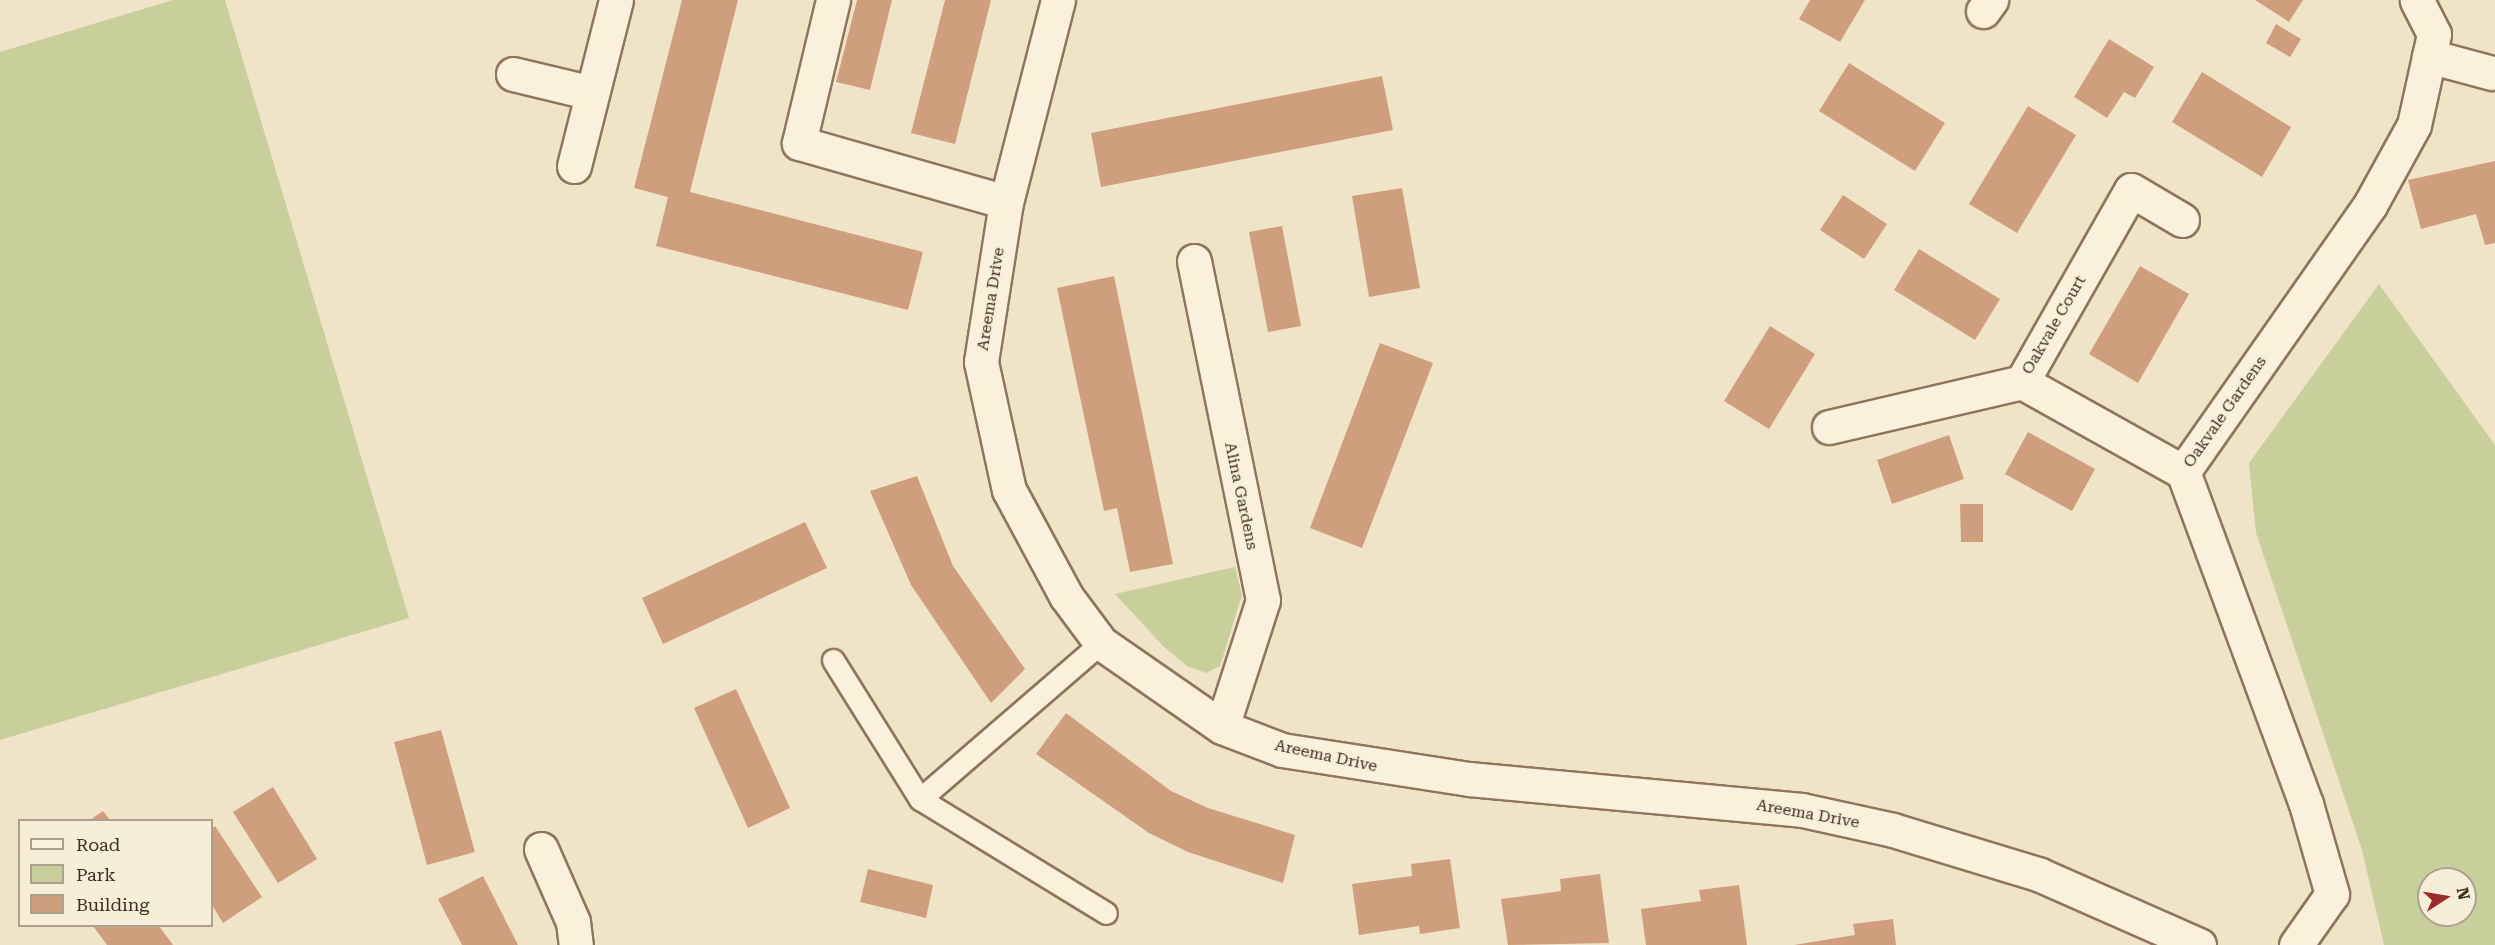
<!DOCTYPE html>
<style>
body{margin:0}
#map{position:relative;width:2495px;height:945px;overflow:hidden;background:#f0e4c8;font-family:"Roboto Serif",serif}
div>[style]{position:absolute}
[style*='--x']{left:calc(var(--x)*1px);top:calc(var(--y)*1px);width:calc(var(--w)*1px);rotate:calc(var(--a)*1deg)}
.green>*{inset:0;background:#c9cf9b}
.building>*{inset:0;background:#cf9f7d}
.roads{filter:drop-shadow(2px 0 #8d765c) drop-shadow(-2px 0 #8d765c) drop-shadow(0 2px #8d765c) drop-shadow(0 -2px #8d765c)}
.service>*{height:21px;margin:-10.5px;padding:0 10.5px;transform-origin:10.5px;border-radius:10.5px;background:#faf1dc}
.minor>*{height:33px;margin:-16.5px;padding:0 16.5px;transform-origin:16.5px;border-radius:16.5px;background:#faf1dc}
span{translate:-50% -50%;white-space:nowrap;text-align:center;line-height:1.15;-webkit-text-stroke:4.5px #f7eed8;paint-order:stroke}
.street-label{font-size:16px;color:#3d2e20}
.legend{position:absolute;left:18px;top:819px;width:195px;height:108px;box-sizing:border-box;background:#f7eed8;border:2px solid #ada18e;margin:0;padding:8px 10px;list-style:none;font-size:18px;color:#3d2e20}
.legend li{display:flex;align-items:center;gap:12px;height:30px}
.legend b{width:30px;border:2px solid #ada18e}
.north{position:absolute;left:2417px;top:867px;width:60px;height:60px;box-sizing:border-box;background:#f7eed8;border:2px solid #ada18e;border-radius:50%;rotate:78deg;font-size:16px;font-weight:700;line-height:24px;text-align:center;color:#3d2e20}
.north::after{content:'';display:block;margin:auto;width:21px;height:27px;background:#9e2a2b;clip-path:polygon(50% 0,100% 100%,50% 72%,0 100%)}
</style>
<div id="map">
<div class="green">
<div style="clip-path:polygon(173px 0,225px 0,409px 618px,0 740px,0 52px)"></div>
<div style="clip-path:polygon(evenodd,2379px 284px,2495px 445px,2495px 945px,2384px 945px,2362px 850px,2256px 533px,2249px 463px,2379px 284px,2429px 879px,2465px 879px,2465px 915px,2429px 915px,2429px 879px)"></div>
<div style="clip-path:polygon(1235px 567px,1242px 595px,1220px 666px,1206px 673px,1187px 666px,1164px 647px,1115px 594px)"></div>
</div>
<div class="building">
<div style="clip-path:polygon(682px 0,738px 0,690px 192px,923px 252px,908px 310px,656px 246px,668px 197px,634px 188px)"></div>
<div style="clip-path:polygon(857px 0,892px 0,870px 90px,836px 82px)"></div>
<div style="clip-path:polygon(945px 0,991px 0,955px 144px,911px 133px)"></div>
<div style="clip-path:polygon(1810px 0,1865px 0,1840px 42px,1799px 19px)"></div>
<div style="clip-path:polygon(2255px 0,2303px 0,2289px 22px)"></div>
<div style="clip-path:polygon(2276px 24px,2301px 39px,2290px 57px,2266px 43px)"></div>
<div style="clip-path:polygon(2109px 39px,2154px 67px,2135px 98px,2124px 92px,2107px 118px,2074px 97px)"></div>
<div style="clip-path:polygon(1849px 63px,1945px 123px,1915px 171px,1819px 111px)"></div>
<div style="clip-path:polygon(2202px 72px,2291px 127px,2262px 177px,2172px 122px)"></div>
<div style="clip-path:polygon(1382px 76px,1393px 130px,1101px 187px,1091px 133px)"></div>
<div style="clip-path:polygon(2028px 106px,2076px 135px,2017px 233px,1969px 204px)"></div>
<div style="clip-path:polygon(2495px 161px,2495px 243px,2485px 245px,2476px 214px,2421px 229px,2408px 180px)"></div>
<div style="clip-path:polygon(1402px 188px,1420px 288px,1369px 297px,1352px 196px)"></div>
<div style="clip-path:polygon(1843px 195px,1887px 224px,1864px 259px,1820px 230px)"></div>
<div style="clip-path:polygon(1282px 226px,1301px 326px,1268px 332px,1249px 232px)"></div>
<div style="clip-path:polygon(1919px 249px,2000px 299px,1975px 340px,1894px 290px)"></div>
<div style="clip-path:polygon(2140px 266px,2189px 294px,2138px 383px,2089px 354px)"></div>
<div style="clip-path:polygon(1114px 276px,1173px 564px,1130px 572px,1117px 508px,1104px 511px,1057px 288px)"></div>
<div style="clip-path:polygon(1770px 326px,1815px 354px,1769px 429px,1724px 401px)"></div>
<div style="clip-path:polygon(1380px 343px,1433px 363px,1362px 548px,1310px 528px)"></div>
<div style="clip-path:polygon(2028px 432px,2095px 469px,2072px 511px,2005px 474px)"></div>
<div style="clip-path:polygon(1949px 435px,1964px 479px,1892px 504px,1877px 460px)"></div>
<div style="clip-path:polygon(917px 476px,953px 566px,1025px 669px,991px 703px,911px 585px,870px 491px)"></div>
<div style="clip-path:polygon(1960px 504px,1983px 504px,1983px 542px,1961px 542px)"></div>
<div style="clip-path:polygon(805px 522px,827px 568px,663px 644px,642px 598px)"></div>
<div style="clip-path:polygon(736px 689px,790px 808px,748px 828px,694px 708px)"></div>
<div style="clip-path:polygon(1066px 713px,1171px 791px,1208px 808px,1295px 835px,1283px 883px,1188px 852px,1149px 833px,1036px 754px)"></div>
<div style="clip-path:polygon(441px 730px,475px 852px,427px 865px,394px 742px)"></div>
<div style="clip-path:polygon(273px 787px,317px 859px,278px 883px,233px 812px)"></div>
<div style="clip-path:polygon(103px 811px,110px 820px,90px 820px)"></div>
<div style="clip-path:polygon(215px 826px,262px 897px,223px 923px,212px 905px,212px 828px)"></div>
<div style="clip-path:polygon(1450px 859px,1460px 928px,1420px 934px,1419px 926px,1359px 935px,1352px 884px,1412px 876px,1411px 864px)"></div>
<div style="clip-path:polygon(868px 869px,933px 885px,926px 918px,860px 902px)"></div>
<div style="clip-path:polygon(1600px 874px,1609px 943px,1508px 945px,1501px 899px,1561px 891px,1560px 879px)"></div>
<div style="clip-path:polygon(483px 876px,518px 945px,462px 945px,438px 899px)"></div>
<div style="clip-path:polygon(1739px 885px,1747px 945px,1646px 945px,1641px 909px,1701px 901px,1699px 890px)"></div>
<div style="clip-path:polygon(1893px 919px,1896px 945px,1794px 945px,1855px 935px,1853px 924px)"></div>
<div style="clip-path:polygon(93px 926px,159px 926px,173px 945px,107px 945px)"></div>
</div>
<div class="roads">
<div class="service">
<div style="--x:833;--y:660;--w:164;--a:58"></div>
<div style="--x:920;--y:799;--w:218;--a:31.5"></div>
<div style="--x:920;--y:799;--w:239;--a:-40.8"></div>
</div>
<div class="minor">
<div style="--x:833;--y:0;--w:147;--a:103.4"></div>
<div style="--x:799;--y:143;--w:215;--a:15.9"></div>
<div style="--x:1058;--y:0;--w:209;--a:104.4"></div>
<div style="--x:1006;--y:202;--w:162;--a:98.9"></div>
<div style="--x:981;--y:362;--w:131;--a:77.7"></div>
<div style="--x:1009;--y:490;--w:120;--a:61.7"></div>
<div style="--x:1066;--y:596;--w:59;--a:53.3"></div>
<div style="--x:1101;--y:643;--w:147;--a:34.8"></div>
<div style="--x:1222;--y:727;--w:64;--a:21"></div>
<div style="--x:1282;--y:750;--w:189;--a:8.8"></div>
<div style="--x:1469;--y:779;--w:334;--a:5.3"></div>
<div style="--x:1802;--y:810;--w:93;--a:12.4"></div>
<div style="--x:1893;--y:830;--w:152;--a:16.9"></div>
<div style="--x:2038;--y:874;--w:176;--a:23.8"></div>
<div style="--x:1983;--y:11;--w:14;--a:-54"></div>
<div style="--x:2429;--y:56;--w:65;--a:15.1"></div>
<div style="--x:513;--y:74;--w:81;--a:13.5"></div>
<div style="--x:574;--y:166;--w:171;--a:-75.8"></div>
<div style="--x:2182;--y:220;--w:59;--a:-149.5"></div>
<div style="--x:2131;--y:190;--w:221;--a:119.6"></div>
<div style="--x:2022;--y:382;--w:184;--a:29.2"></div>
<div style="--x:1194;--y:261;--w:346;--a:78.5"></div>
<div style="--x:1263;--y:600;--w:133;--a:107.9"></div>
<div style="--x:1829;--y:427;--w:198;--a:-13.1"></div>
<div style="--x:541;--y:849;--w:80;--a:66.3"></div>
<div style="--x:573;--y:922;--w:23;--a:83"></div>
<div style="--x:2296;--y:945;--w:62;--a:-54.8"></div>
<div style="--x:2332;--y:894;--w:94;--a:-106.1"></div>
<div style="--x:2306;--y:804;--w:354;--a:-110.3"></div>
<div style="--x:2183;--y:472;--w:326;--a:-55"></div>
<div style="--x:2370;--y:205;--w:91;--a:-61.2"></div>
<div style="--x:2414;--y:125;--w:93;--a:-77.6"></div>
<div style="--x:2434;--y:34;--w:38;--a:-117"></div>
</div>
</div>
<div class="street-label">
<span style="left:991px;top:299px;rotate:-81deg">Areema Drive</span>
<span style="left:2054px;top:325px;rotate:-60deg">Oakvale Court</span>
<span style="left:2225px;top:412px;rotate:-55deg">Oakvale Gardens</span>
<span style="left:1241px;top:496px;rotate:78deg">Alina Gardens</span>
<span style="left:1326px;top:756px;rotate:12deg">Areema Drive</span>
<span style="left:1808px;top:814px;rotate:10deg">Areema Drive</span>
</div>
<ul class="legend">
<li><b style="height:8px;background:#faf1dc"></b>Road</li>
<li><b style="height:16px;background:#c9cf9b"></b>Park</li>
<li><b style="height:16px;background:#cf9f7d"></b>Building</li>
</ul>
<div class="north">N</div>
</div>
